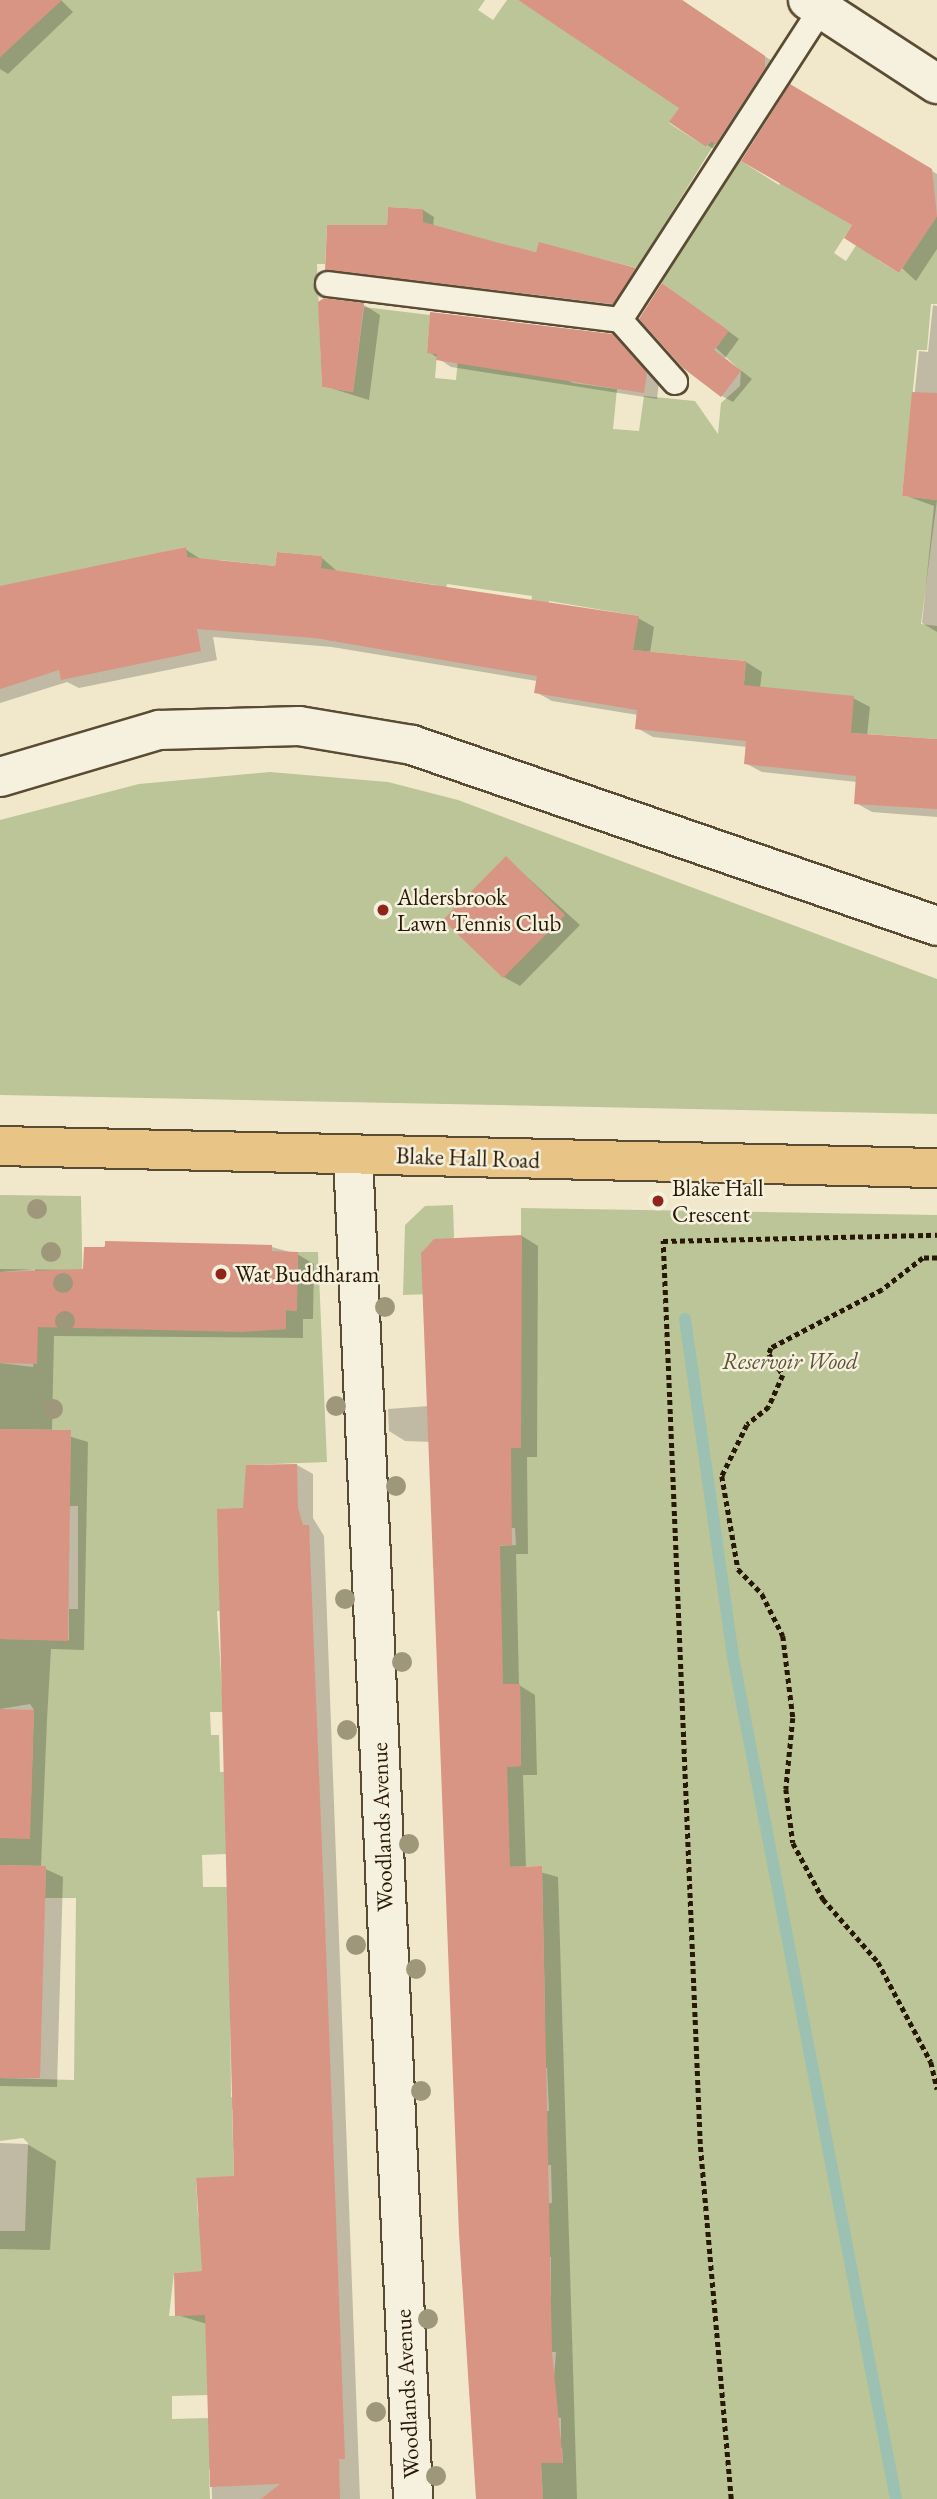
<!DOCTYPE html>
<style>
body{margin:0}
#map{position:relative;width:937px;height:2499px;overflow:hidden;background:#f1e8cc;font-family:"EB Garamond",serif}
div>[style]{position:absolute}
[style*='--x']{left:calc(var(--x)*1px);top:calc(var(--y)*1px);width:calc(var(--w)*1px);rotate:calc(var(--a)*1deg)}
.green>*{inset:0;background:#bbc597}
.shadow>*{inset:0;background:#0003}
.stream>*{height:12px;margin:-6px;padding:0 6px;transform-origin:6px;border-radius:6px;background:#9cc1b2}
.building>*{inset:0;background:#d89583}
.path>*{height:4.5px;margin-top:-2.25px;transform-origin:0;background:repeating-linear-gradient(90deg,#281801 0 5px,transparent 0 8.5px)}
.roads{filter:drop-shadow(2px 0 #5a4c34) drop-shadow(-2px 0 #5a4c34) drop-shadow(0 2px #5a4c34) drop-shadow(0 -2px #5a4c34)}
.service>*{height:24px;margin:-12px;padding:0 12px;transform-origin:12px;border-radius:12px;background:#f6f0de}
.minor>*{height:38px;margin:-19px;padding:0 19px;transform-origin:19px;border-radius:19px;background:#f6f0de}
.primary>*{height:38px;margin:-19px;padding:0 19px;transform-origin:19px;border-radius:19px;background:#e8c486}
.trees>*{width:20px;height:20px;margin:-10px;border-radius:50%;background:#9e977a}
.dots>*{width:19px;height:19px;translate:-50% -50%;box-sizing:border-box;border:4px solid #f6f0de;border-radius:50%}
span{translate:-50% -50%;white-space:nowrap;text-align:center;line-height:1.15;-webkit-text-stroke:5px #f6f0de;paint-order:stroke}
.poi-label{font-size:23px;color:#281801}
.left{translate:0 -50%;text-align:left}
.street-label{font-size:23px;color:#281801}
.park-label{font-size:23px;color:#5b5536;font-style:italic}
</style>
<div id="map">
<div class="green">
<div style="clip-path:polygon(56px 0,485px 0,478px 10px,493px 20px,507px 0,518px 0,681px 105px,669px 123px,706px 147px,730px 119px,637px 268px,540px 243px,536px 252px,422px 230px,423px 209px,388px 207px,387px 225px,327px 225px,325px 264px,317px 264px,322px 387px,353px 392px,364px 307px,430px 315px,427px 352px,437px 354px,435px 378px,456px 380px,461px 328px,573px 383px,617px 389px,613px 429px,639px 431px,644px 396px,695px 401px,718px 434px,721px 403px,740px 386px,741px 371px,716px 348px,728px 331px,654px 277px,733px 156px,779px 185px,785px 176px,852px 225px,834px 253px,846px 261px,864px 233px,897px 229px,878px 260px,899px 273px,937px 216px,937px 304px,931px 304px,927px 350px,917px 350px,902px 496px,937px 500px,921px 624px,937px 626px,937px 739px,740px 725px,746px 661px,633px 650px,638px 616px,549px 601px,542px 640px,526px 639px,532px 596px,447px 584px,440px 630px,430px 628px,436px 585px,332px 570px,316px 615px,322px 556px,277px 552px,275px 566px,220px 560px,190px 572px,185px 547px,0 591px,0 57px,16px 42px,0 16px,24px 7px,39px 21px)"></div>
<div style="clip-path:polygon(270px 772px,388px 782px,458px 800px,937px 979px,937px 1114px,0 1095px,0 820px,139px 784px)"></div>
<div style="clip-path:polygon(0 1195px,81px 1196px,83px 1304px,203px 1331px,286px 1329px,286px 1310px,296px 1311px,298px 1252px,318px 1252px,327px 1462px,246px 1465px,248px 1610px,217px 1611px,222px 1691px,248px 1691px,247px 1712px,210px 1712px,211px 1735px,219px 1735px,220px 1772px,249px 1771px,226px 1854px,202px 1855px,203px 1887px,229px 1887px,231px 2097px,318px 2094px,232px 2109px,234px 2176px,241px 2181px,196px 2178px,198px 2216px,225px 2270px,174px 2273px,169px 2316px,235px 2313px,208px 2395px,172px 2396px,172px 2419px,210px 2418px,243px 2468px,209px 2469px,210px 2499px,0 2499px,0 2231px,25px 2231px,28px 2143px,23px 2138px,0 2141px,0 2078px,74px 2080px,76px 1898px,45px 1898px,46px 1866px,0 1865px,0 1798px,31px 1798px,34px 1710px,30px 1704px,0 1709px,0 1639px,69px 1640px,69px 1609px,78px 1609px,78px 1506px,69px 1506px,71px 1430px,0 1429px,0 1363px,33px 1367px,35px 1269px,0 1272px)"></div>
<div style="clip-path:polygon(453px 1205px,454px 1237px,447px 1246px,430px 1244px,423px 1251px,431px 1294px,403px 1295px,405px 1225px,425px 1206px)"></div>
<div style="clip-path:polygon(521px 1208px,937px 1215px,937px 2499px,543px 2499px,541px 2463px,563px 2463px,562px 2448px,486px 2450px,486px 2441px,561px 2439px,561px 2418px,551px 2417px,556px 2352px,477px 2354px,551px 2299px,551px 2257px,525px 2257px,543px 2204px,552px 2203px,551px 2165px,467px 2168px,532px 2112px,549px 2111px,547px 2068px,463px 2070px,545px 2013px,542px 1866px,456px 1868px,475px 1768px,521px 1766px,520px 1684px,447px 1686px,497px 1546px,516px 1545px,515px 1528px,510px 1528px,511px 1448px,521px 1448px)"></div>
</div>
<div class="shadow">
<div style="clip-path:polygon(0 0,61px 0,73px 12px,8px 74px,0 69px)"></div>
<div style="clip-path:polygon(521px 0,682px 0,781px 67px,723px 155px,671px 122px,681px 108px)"></div>
<div style="clip-path:polygon(791px 86px,937px 174px,937px 249px,916px 281px,855px 225px,743px 160px)"></div>
<div style="clip-path:polygon(423px 210px,434px 217px,433px 227px,537px 254px,540px 245px,646px 275px,624px 309px,327px 269px)"></div>
<div style="clip-path:polygon(674px 292px,739px 339px,725px 358px,752px 379px,733px 402px,722px 396px)"></div>
<div style="clip-path:polygon(320px 304px,364px 305px,380px 315px,369px 400px,324px 386px)"></div>
<div style="clip-path:polygon(933px 305px,937px 306px,937px 632px,922px 623px,934px 506px,904px 495px,919px 351px,928px 352px)"></div>
<div style="clip-path:polygon(612px 336px,659px 381px,657px 399px,451px 367px,429px 352px)"></div>
<div style="clip-path:polygon(185px 549px,202px 560px,277px 568px,278px 554px,322px 558px,338px 572px,638px 618px,654px 627px,650px 653px,746px 662px,762px 672px,760px 688px,853px 698px,870px 707px,867px 736px,937px 741px,937px 817px,872px 812px,856px 803px,857px 782px,762px 772px,745px 763px,747px 747px,653px 737px,637px 728px,638px 715px,552px 701px,536px 692px,537px 681px,332px 647px,213px 637px,217px 660px,79px 688px,67px 682px,0 703px,0 592px)"></div>
<div style="clip-path:polygon(506px 858px,580px 925px,520px 986px,504px 977px)"></div>
<div style="clip-path:polygon(522px 1236px,538px 1246px,537px 1457px,527px 1457px,528px 1554px,516px 1554px,519px 1685px,535px 1695px,537px 1775px,523px 1775px,526px 1868px,558px 1877px,577px 2499px,479px 2499px,432px 1442px,405px 1441px,389px 1431px,388px 1409px,429px 1406px)"></div>
<div style="clip-path:polygon(107px 1243px,272px 1247px,297px 1254px,314px 1264px,313px 1319px,303px 1319px,303px 1338px,54px 1336px,52px 1431px,88px 1442px,84px 1650px,51px 1649px,47px 1720px,41px 1867px,63px 1877px,57px 2087px,0 2086px,0 1269px,85px 1270px)"></div>
<div style="clip-path:polygon(297px 1465px,313px 1474px,313px 1518px,324px 1536px,360px 2499px,212px 2499px,207px 2324px,177px 2315px,203px 2273px,236px 2178px,245px 1510px)"></div>
<div style="clip-path:polygon(0 2143px,27px 2144px,56px 2161px,50px 2250px,0 2249px)"></div>
</div>
<div class="stream">
<div style="--x:685;--y:1319;--w:346;--a:81.9"></div>
<div style="--x:734;--y:1662;--w:853;--a:79.05"></div>
</div>
<div class="building">
<div style="clip-path:polygon(0 0,62px 0,0 57px)"></div>
<div style="clip-path:polygon(518px 0,682px 0,765px 56px,765px 68px,716px 144px,710px 141px,706px 147px,669px 122px,679px 108px)"></div>
<div style="clip-path:polygon(790px 84px,932px 169px,937px 216px,899px 273px,844px 238px,852px 225px,741px 161px)"></div>
<div style="clip-path:polygon(388px 207px,423px 209px,423px 222px,499px 243px,536px 252px,539px 242px,636px 268px,613px 304px,325px 270px,327px 225px,387px 225px)"></div>
<div style="clip-path:polygon(662px 283px,729px 331px,714px 350px,741px 371px,721px 397px,683px 368px,639px 319px)"></div>
<div style="clip-path:polygon(324px 298px,364px 303px,353px 392px,322px 387px,318px 302px)"></div>
<div style="clip-path:polygon(430px 312px,613px 334px,647px 373px,644px 393px,436px 360px,437px 354px,427px 353px)"></div>
<div style="clip-path:polygon(912px 392px,937px 393px,937px 500px,902px 496px)"></div>
<div style="clip-path:polygon(186px 547px,187px 557px,275px 566px,277px 552px,322px 556px,321px 568px,639px 616px,633px 650px,746px 661px,744px 685px,854px 696px,851px 733px,937px 739px,937px 809px,854px 804px,856px 776px,744px 764px,746px 741px,635px 729px,637px 710px,534px 693px,537px 676px,315px 638px,197px 629px,201px 651px,61px 680px,59px 670px,0 689px,0 586px)"></div>
<div style="clip-path:polygon(506px 856px,565px 915px,503px 978px,443px 920px)"></div>
<div style="clip-path:polygon(522px 1235px,521px 1448px,511px 1448px,512px 1545px,500px 1545px,503px 1684px,520px 1684px,521px 1766px,507px 1767px,510px 1867px,542px 1866px,552px 2352px,563px 2463px,541px 2463px,543px 2499px,476px 2499px,459px 2234px,421px 1253px,434px 1239px)"></div>
<div style="clip-path:polygon(105px 1241px,272px 1245px,272px 1251px,298px 1252px,297px 1311px,286px 1310px,286px 1329px,243px 1332px,38px 1327px,37px 1364px,0 1363px,0 1272px,83px 1269px,84px 1247px,105px 1247px)"></div>
<div style="clip-path:polygon(0 1429px,71px 1430px,68px 1641px,0 1639px)"></div>
<div style="clip-path:polygon(297px 1464px,298px 1508px,303px 1525px,309px 1525px,325px 1923px,345px 2459px,339px 2459px,340px 2499px,261px 2499px,280px 2484px,210px 2487px,205px 2315px,175px 2316px,174px 2273px,202px 2271px,196px 2178px,234px 2176px,217px 1509px,243px 1508px,246px 1465px)"></div>
<div style="clip-path:polygon(0 1709px,34px 1710px,30px 1839px,0 1838px)"></div>
<div style="clip-path:polygon(0 1865px,46px 1866px,40px 2078px,0 2078px)"></div>
</div>
<div class="path">
<div style="--x:937;--y:1258;--w:14;--a:180"></div>
<div style="--x:923;--y:1258;--w:52;--a:142"></div>
<div style="--x:882;--y:1290;--w:125;--a:152.4"></div>
<div style="--x:771;--y:1348;--w:6;--a:108"></div>
<div style="--x:769;--y:1354;--w:25;--a:56"></div>
<div style="--x:783;--y:1375;--w:35;--a:114"></div>
<div style="--x:769;--y:1407;--w:28;--a:141"></div>
<div style="--x:747;--y:1425;--w:57;--a:116.1"></div>
<div style="--x:722;--y:1476;--w:94;--a:80.2"></div>
<div style="--x:738;--y:1569;--w:35;--a:46"></div>
<div style="--x:762;--y:1594;--w:47;--a:63.4"></div>
<div style="--x:783;--y:1636;--w:83;--a:83"></div>
<div style="--x:793;--y:1718;--w:71;--a:95.6"></div>
<div style="--x:786;--y:1789;--w:54;--a:82.6"></div>
<div style="--x:793;--y:1843;--w:64;--a:61.8"></div>
<div style="--x:823;--y:1899;--w:84;--a:48.9"></div>
<div style="--x:878;--y:1962;--w:113;--a:62.1"></div>
<div style="--x:931;--y:2062;--w:28;--a:77"></div>
<div style="--x:731;--y:2499;--w:356;--a:-95"></div>
<div style="--x:700;--y:2144;--w:904;--a:-92.35"></div>
<div style="--x:663;--y:1241;--w:274;--a:-1.3"></div>
</div>
<div class="roads">
<div class="service">
<div style="--x:328;--y:284;--w:294;--a:7"></div>
<div style="--x:620;--y:320;--w:83;--a:48.4"></div>
<div style="--x:620;--y:320;--w:370;--a:-57.1"></div>
</div>
<div class="minor">
<div style="--x:808;--y:0;--w:154;--a:33.1"></div>
<div style="--x:0;--y:777;--w:166;--a:-16.5"></div>
<div style="--x:159;--y:730;--w:140;--a:-1.6"></div>
<div style="--x:299;--y:726;--w:115;--a:9.5"></div>
<div style="--x:412;--y:745;--w:555;--a:19.02"></div>
<div style="--x:353;--y:1155;--w:1345;--a:87.44"></div>
</div>
<div class="primary">
<div style="--x:0;--y:1146;--w:937;--a:1.35"></div>
</div>
</div>
<div class="trees">
<div style="left:37px;top:1209px"></div>
<div style="left:51px;top:1252px"></div>
<div style="left:63px;top:1283px"></div>
<div style="left:385px;top:1307px"></div>
<div style="left:65px;top:1321px"></div>
<div style="left:336px;top:1406px"></div>
<div style="left:53px;top:1409px"></div>
<div style="left:396px;top:1486px"></div>
<div style="left:345px;top:1599px"></div>
<div style="left:402px;top:1662px"></div>
<div style="left:347px;top:1730px"></div>
<div style="left:409px;top:1844px"></div>
<div style="left:356px;top:1945px"></div>
<div style="left:416px;top:1969px"></div>
<div style="left:421px;top:2091px"></div>
<div style="left:428px;top:2319px"></div>
<div style="left:376px;top:2412px"></div>
<div style="left:436px;top:2476px"></div>
</div>
<div class="dots">
<div style="left:383px;top:910px;background:#8f2418"></div>
<div style="left:658px;top:1201px;background:#8f2418"></div>
<div style="left:221px;top:1274px;background:#8f2418"></div>
</div>
<div class="poi-label">
<span class="left" style="left:397px;top:910px">Aldersbrook<br>Lawn Tennis Club</span>
<span class="left" style="left:672px;top:1201px">Blake Hall<br>Crescent</span>
<span class="left" style="left:235px;top:1274px">Wat Buddharam</span>
</div>
<div class="street-label">
<span style="left:468px;top:1158px;rotate:2deg">Blake Hall Road</span>
<span style="left:382px;top:1827px;rotate:-92deg">Woodlands Avenue</span>
<span style="left:407px;top:2394px;rotate:-93deg">Woodlands Avenue</span>
</div>
<div class="park-label">
<span style="left:790px;top:1361px">Reservoir Wood</span>
</div>
</div>
